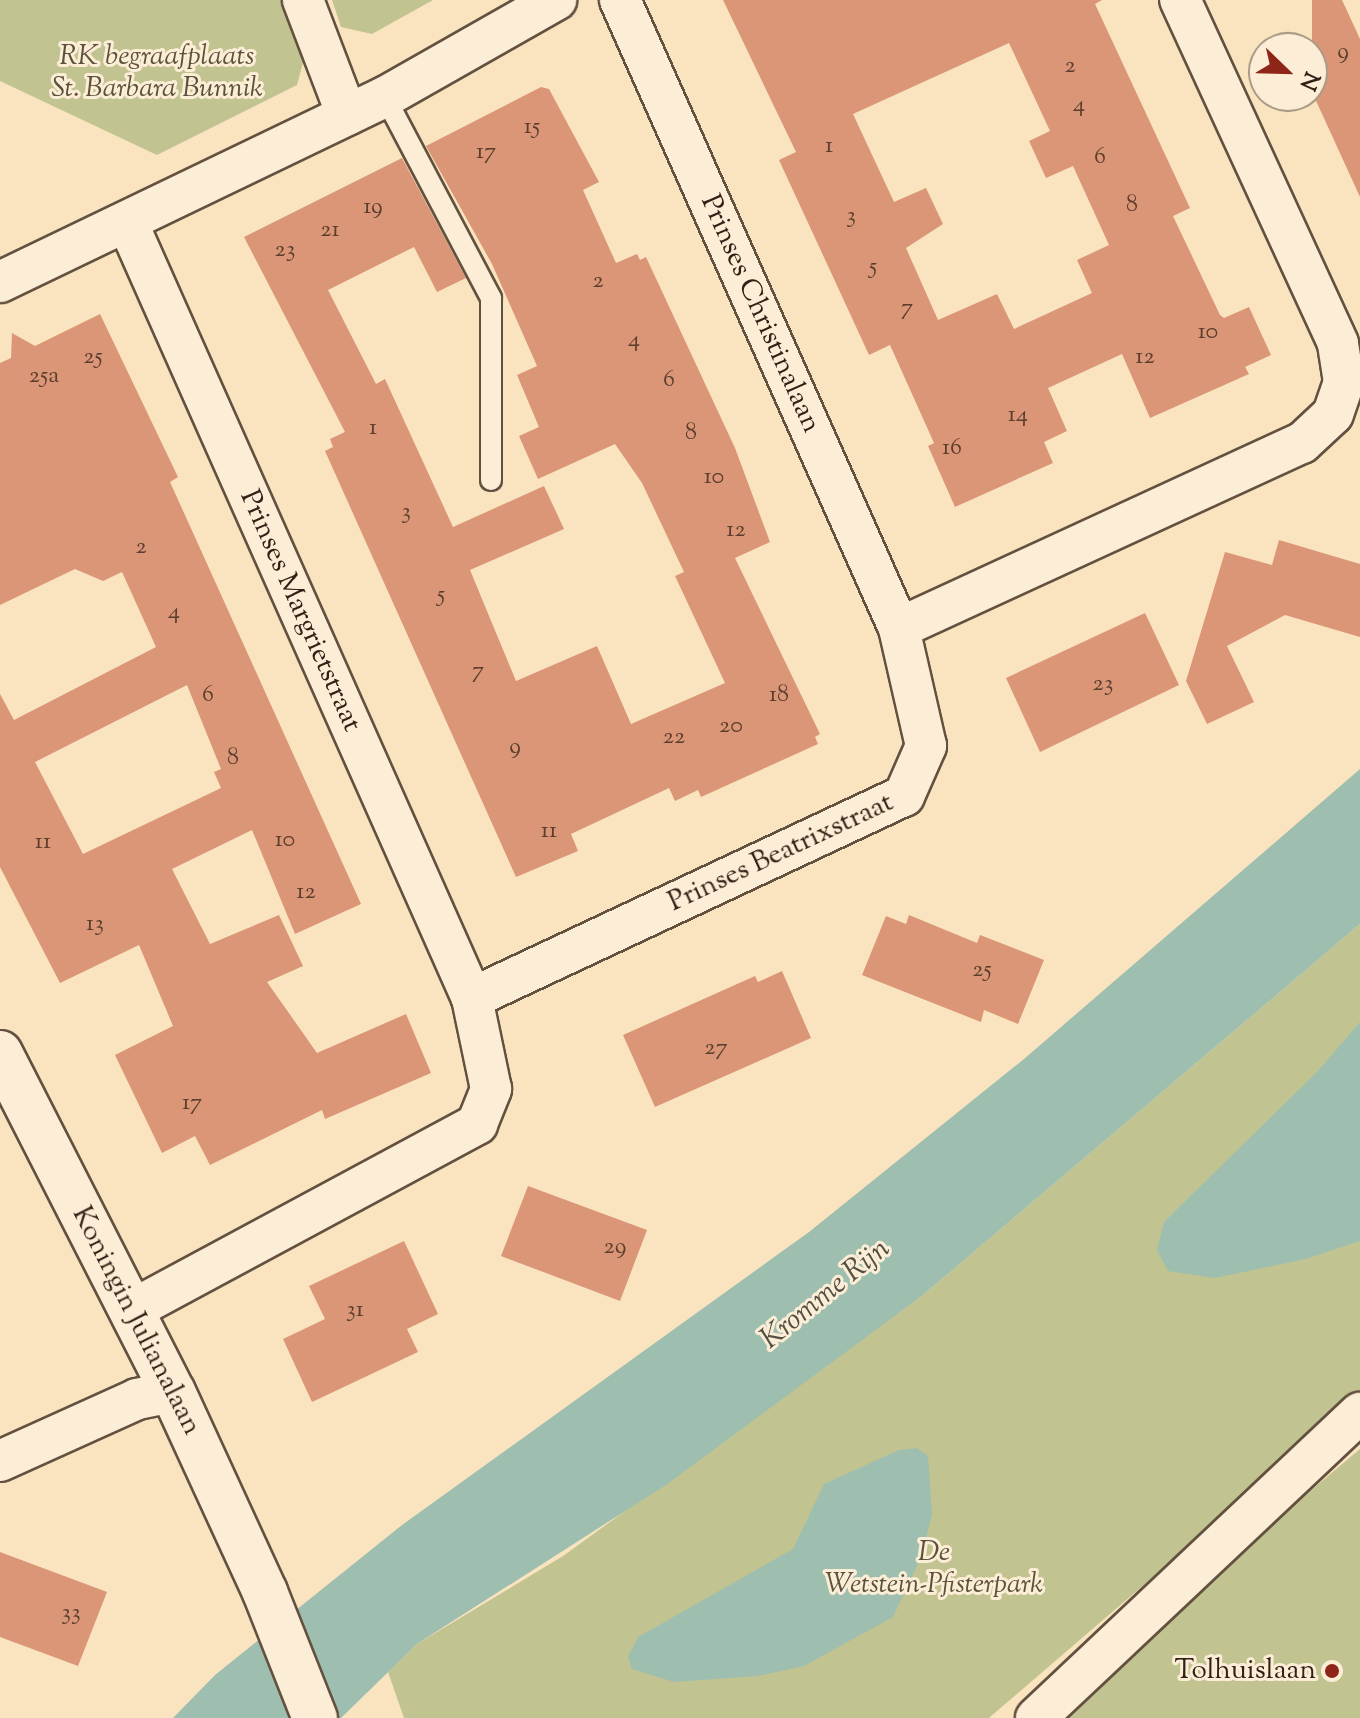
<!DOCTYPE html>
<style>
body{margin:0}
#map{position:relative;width:1360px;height:1718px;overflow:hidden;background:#fae4c0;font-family:"Sorts Mill Goudy",serif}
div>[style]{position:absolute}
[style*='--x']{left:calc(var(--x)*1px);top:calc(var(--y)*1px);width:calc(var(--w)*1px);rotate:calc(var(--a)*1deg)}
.green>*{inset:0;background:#c1c390}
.water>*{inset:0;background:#9ebfaf}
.building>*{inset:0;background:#da9676}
.roads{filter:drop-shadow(2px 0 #635140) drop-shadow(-2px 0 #635140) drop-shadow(0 2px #635140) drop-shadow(0 -2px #635140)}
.service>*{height:20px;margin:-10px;padding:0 10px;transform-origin:10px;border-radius:10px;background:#fcedd6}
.minor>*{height:40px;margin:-20px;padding:0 20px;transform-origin:20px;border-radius:20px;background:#fcedd6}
.tertiary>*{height:44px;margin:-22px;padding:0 22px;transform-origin:22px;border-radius:22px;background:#fcedd6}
.dots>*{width:22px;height:22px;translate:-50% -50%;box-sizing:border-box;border:4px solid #fcedd6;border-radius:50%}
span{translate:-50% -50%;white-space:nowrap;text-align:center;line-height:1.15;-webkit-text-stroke:6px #fcedd6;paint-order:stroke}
.number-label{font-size:24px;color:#5b3e2d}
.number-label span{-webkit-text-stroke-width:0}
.park-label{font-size:28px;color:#5c513a;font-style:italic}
.street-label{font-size:28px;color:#312015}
.poi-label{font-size:28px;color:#312015}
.right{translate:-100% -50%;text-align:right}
.water-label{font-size:30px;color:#525043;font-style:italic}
.north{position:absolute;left:1248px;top:32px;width:80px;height:80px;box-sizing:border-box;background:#fcedd6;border:2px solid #ab9b89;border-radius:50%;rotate:113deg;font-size:22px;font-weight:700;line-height:32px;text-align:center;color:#312015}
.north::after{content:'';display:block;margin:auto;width:28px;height:36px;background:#8f2418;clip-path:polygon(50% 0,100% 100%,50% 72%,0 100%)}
</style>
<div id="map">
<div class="green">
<div style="clip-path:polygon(0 0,281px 0,304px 59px,297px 85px,157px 155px,0 81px)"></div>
<div style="clip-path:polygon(332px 0,433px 0,372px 34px,341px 27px)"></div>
<div style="clip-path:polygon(1360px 924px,1360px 1399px,989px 1718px,404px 1718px,388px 1672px,417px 1644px,563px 1556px,923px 1295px)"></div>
<div style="clip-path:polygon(1360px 1449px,1360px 1718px,1057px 1718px,1146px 1629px)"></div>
</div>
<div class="water">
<div style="clip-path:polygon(1360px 769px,1360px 924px,923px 1295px,666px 1485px,417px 1644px,341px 1718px,173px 1718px,215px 1675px,402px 1525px,809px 1232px,1024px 1059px)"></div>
<div style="clip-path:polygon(1360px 1022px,1360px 1241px,1306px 1259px,1215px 1278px,1168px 1271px,1157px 1250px,1164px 1222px,1317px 1072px)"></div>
<div style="clip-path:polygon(917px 1448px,928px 1456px,932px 1514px,922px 1555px,893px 1617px,804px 1666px,758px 1676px,674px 1682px,632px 1669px,628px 1657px,638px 1637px,793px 1549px,824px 1484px,899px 1450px)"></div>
</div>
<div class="building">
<div style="clip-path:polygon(evenodd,723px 0,1102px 0,1095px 4px,1190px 208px,1173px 216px,1220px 315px,1224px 318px,1249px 307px,1271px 355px,1245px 367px,1249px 374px,1150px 418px,1122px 354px,1048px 388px,1067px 431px,1044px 442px,1053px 463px,955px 507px,928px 446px,934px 443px,890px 345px,869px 355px,846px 305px,779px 160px,796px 152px,723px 0,1009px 43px,1050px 131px,1029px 141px,1046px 178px,1073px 166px,1109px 245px,1077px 260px,1092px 293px,1014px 329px,997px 294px,938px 320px,906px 248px,943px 224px,926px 188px,894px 202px,853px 114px,1009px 43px)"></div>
<div style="clip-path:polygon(1312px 0,1342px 0,1360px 39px,1360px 197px,1312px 92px)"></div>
<div style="clip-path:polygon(541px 87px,549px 89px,599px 182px,583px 190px,616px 263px,637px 254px,640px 260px,646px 257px,735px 448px,770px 542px,735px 558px,820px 734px,815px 737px,818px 744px,701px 797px,698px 790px,675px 801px,669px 788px,571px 834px,578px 851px,516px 877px,325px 451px,333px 447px,330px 439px,345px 432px,244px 237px,402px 158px,466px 278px,437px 292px,414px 247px,328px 290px,376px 384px,385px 379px,453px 527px,544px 486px,564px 529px,470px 570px,516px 681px,597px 646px,631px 724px,725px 683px,675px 576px,684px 572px,642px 483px,615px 444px,538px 479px,519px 436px,539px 427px,517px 375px,537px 366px,492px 264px,426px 146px)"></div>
<div style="clip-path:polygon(evenodd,100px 314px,178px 477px,170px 482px,361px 904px,295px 934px,252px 830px,172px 869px,210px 944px,279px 915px,303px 966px,267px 982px,317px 1053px,406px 1014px,431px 1073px,325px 1119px,322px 1110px,210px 1165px,195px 1136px,162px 1153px,115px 1055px,173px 1026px,139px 945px,60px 983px,0 867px,0 694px,14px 720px,156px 647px,122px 572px,103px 581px,75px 569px,0 605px,0 363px,11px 358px,12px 333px,35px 346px,100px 314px,187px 685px,221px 769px,214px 772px,221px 788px,83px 854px,35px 762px,187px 685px)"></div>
<div style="clip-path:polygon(1279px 540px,1360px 564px,1360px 637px,1285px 615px,1227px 646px,1254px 702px,1207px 724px,1186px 681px,1225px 552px,1272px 565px)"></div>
<div style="clip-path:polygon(1145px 613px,1179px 685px,1040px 752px,1006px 678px)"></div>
<div style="clip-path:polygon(909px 915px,977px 943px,980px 935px,1044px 960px,1018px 1024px,984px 1010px,981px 1022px,862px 975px,886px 916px,906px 924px)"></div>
<div style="clip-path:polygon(782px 971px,811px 1038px,655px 1107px,623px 1035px,755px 976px,758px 982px)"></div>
<div style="clip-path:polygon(528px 1186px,647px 1230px,620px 1301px,501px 1256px)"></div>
<div style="clip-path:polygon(404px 1241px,438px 1314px,407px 1329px,418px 1352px,312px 1402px,283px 1339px,325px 1319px,309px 1286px)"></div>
<div style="clip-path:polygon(0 1552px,107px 1592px,78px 1666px,0 1637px)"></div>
</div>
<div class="roads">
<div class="service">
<div style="--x:385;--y:97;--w:227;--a:62.2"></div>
<div style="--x:491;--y:298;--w:182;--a:90"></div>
</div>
<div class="minor">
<div style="--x:303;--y:0;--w:123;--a:69.1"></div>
<div style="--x:620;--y:0;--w:687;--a:66.05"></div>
<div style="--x:128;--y:224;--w:847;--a:66.04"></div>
<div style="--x:0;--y:282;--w:427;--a:-25.7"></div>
<div style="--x:385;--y:97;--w:197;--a:-29.6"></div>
<div style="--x:132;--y:1310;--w:392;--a:-28.3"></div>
<div style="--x:477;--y:1124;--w:38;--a:-68"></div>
<div style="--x:491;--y:1089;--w:93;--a:-101.8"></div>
<div style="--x:472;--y:998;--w:477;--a:-25.1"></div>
<div style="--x:904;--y:796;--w:55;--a:-66.3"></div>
<div style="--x:926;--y:746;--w:121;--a:-102.9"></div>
<div style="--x:899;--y:628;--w:443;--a:-24.7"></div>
<div style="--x:1302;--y:443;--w:42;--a:-43.1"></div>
<div style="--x:1333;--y:414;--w:34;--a:-71"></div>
<div style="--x:1344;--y:382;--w:39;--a:-99"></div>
<div style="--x:1338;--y:343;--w:378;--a:-114.7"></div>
<div style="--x:0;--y:1461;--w:150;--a:-24.3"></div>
<div style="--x:137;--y:1399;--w:37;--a:-11"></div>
<div style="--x:1036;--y:1718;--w:445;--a:-43.3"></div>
</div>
<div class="tertiary">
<div style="--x:0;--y:1053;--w:381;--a:63"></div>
<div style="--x:173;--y:1392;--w:220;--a:65.3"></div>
<div style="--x:265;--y:1592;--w:136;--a:68.4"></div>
</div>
</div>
<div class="dots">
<div style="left:1332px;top:1671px;background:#8f2418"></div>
</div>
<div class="number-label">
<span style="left:1343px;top:53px">9</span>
<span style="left:1070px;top:67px">2</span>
<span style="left:1079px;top:106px">4</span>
<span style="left:532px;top:128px">15</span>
<span style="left:829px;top:147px">1</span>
<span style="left:486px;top:153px">17</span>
<span style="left:1100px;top:158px">6</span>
<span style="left:1132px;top:206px">8</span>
<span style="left:373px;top:208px">19</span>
<span style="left:851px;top:217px">3</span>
<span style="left:330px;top:231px">21</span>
<span style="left:285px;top:251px">23</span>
<span style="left:873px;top:268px">5</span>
<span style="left:598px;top:282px">2</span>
<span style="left:907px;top:309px">7</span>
<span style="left:1208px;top:333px">10</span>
<span style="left:634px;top:341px">4</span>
<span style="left:93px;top:358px">25</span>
<span style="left:1145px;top:358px">12</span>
<span style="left:44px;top:377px">25a</span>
<span style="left:669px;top:381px">6</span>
<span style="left:1018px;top:416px">14</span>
<span style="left:373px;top:429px">1</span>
<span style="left:691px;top:434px">8</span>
<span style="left:952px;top:449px">16</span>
<span style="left:714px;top:478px">10</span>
<span style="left:406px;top:513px">3</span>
<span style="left:736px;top:531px">12</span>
<span style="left:141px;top:548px">2</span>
<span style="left:441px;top:596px">5</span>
<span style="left:174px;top:613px">4</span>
<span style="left:478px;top:672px">7</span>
<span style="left:1103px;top:685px">23</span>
<span style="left:208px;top:696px">6</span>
<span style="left:779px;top:696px">18</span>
<span style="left:731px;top:727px">20</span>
<span style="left:674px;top:738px">22</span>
<span style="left:515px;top:748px">9</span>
<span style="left:233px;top:759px">8</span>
<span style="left:549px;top:832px">11</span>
<span style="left:285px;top:841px">10</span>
<span style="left:43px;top:843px">11</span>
<span style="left:306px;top:893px">12</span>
<span style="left:95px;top:925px">13</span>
<span style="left:982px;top:971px">25</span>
<span style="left:716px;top:1049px">27</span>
<span style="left:192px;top:1104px">17</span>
<span style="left:615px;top:1248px">29</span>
<span style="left:355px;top:1311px">31</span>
<span style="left:71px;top:1614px">33</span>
</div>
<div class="park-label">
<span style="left:157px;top:73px">RK begraafplaats<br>St. Barbara Bunnik</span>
<span style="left:934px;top:1569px">De<br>Wetstein-Pfisterpark</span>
</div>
<div class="street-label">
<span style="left:760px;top:314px;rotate:66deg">Prinses Christinalaan</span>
<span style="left:300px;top:611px;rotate:66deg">Prinses Margrietstraat</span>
<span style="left:781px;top:853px;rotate:-25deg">Prinses Beatrixstraat</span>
<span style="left:136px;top:1321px;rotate:63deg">Koningin Julianalaan</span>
</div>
<div class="poi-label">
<span class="right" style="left:1316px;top:1671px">Tolhuislaan</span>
</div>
<div class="water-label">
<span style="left:826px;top:1295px;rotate:-39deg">Kromme Rijn</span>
</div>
<div class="north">N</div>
</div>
